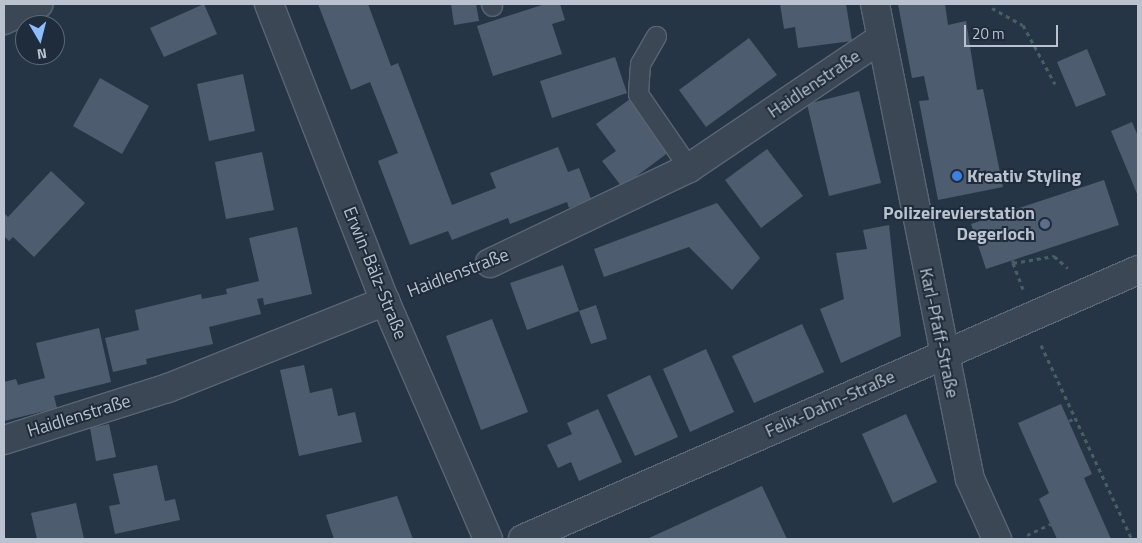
<!DOCTYPE html>
<meta charset="utf-8">
<style>
body{margin:0}
#map{position:relative;width:1142px;height:543px;overflow:hidden;background:#263546;font-family:"Titillium Web",sans-serif}
div>[style]{position:absolute}
[style*='--x']{left:calc(var(--x)*1px);top:calc(var(--y)*1px);width:calc(var(--w)*1px);rotate:calc(var(--a)*1deg)}
.building>*{inset:0;background:#4d5c6f}
.path>*{height:3px;margin-top:-1.5px;transform-origin:0;background:repeating-linear-gradient(90deg,#476162 0 4px,transparent 0 8px)}
.roads{filter:drop-shadow(1px 0 #596572) drop-shadow(-1px 0 #596572) drop-shadow(0 1px #596572) drop-shadow(0 -1px #596572)}
.lane>*{height:19px;margin:-9.5px;padding:0 9.5px;transform-origin:9.5px;border-radius:9.5px;background:#3b4755}
.street>*{height:28px;margin:-14px;padding:0 14px;transform-origin:14px;border-radius:14px;background:#3b4755}
.dots>*{width:14px;height:14px;translate:-50% -50%;box-sizing:border-box;border:2px solid #1f2c3b;border-radius:50%}
span{translate:-50% -50%;white-space:nowrap;text-align:center;line-height:1.15;-webkit-text-stroke:4px #1f2c3b;paint-order:stroke}
.street-label{font-size:18px;color:#b9c2ce}
.poi-label{font-size:18px;color:#b9c2ce;font-weight:700}
.left{translate:0 -50%;text-align:left}
.right{translate:-100% -50%;text-align:right}
.frame{position:absolute;inset:0;border:5px solid #b9c2ce;pointer-events:none}
.north{position:absolute;left:15px;top:15px;width:50px;height:50px;box-sizing:border-box;background:#1f2c3b;border:1px solid #5d6876;border-radius:50%;rotate:172deg;font-size:14px;font-weight:700;line-height:20px;text-align:center;color:#b9c2ce}
.north::after{content:'';display:block;margin:auto;width:18px;height:22px;background:#8dbdfe;clip-path:polygon(50% 0,100% 100%,50% 72%,0 100%)}
.scale{position:absolute;left:964px;top:25px;width:94px;height:22px;box-sizing:border-box;border:2px solid #b9c2ce;border-top:0;padding-left:6px;font-size:15px;line-height:18px;white-space:nowrap;color:#b9c2ce;-webkit-text-stroke:4px #1f2c3b;paint-order:stroke}
</style>
<div id="map">
<div class="building">
<div style="clip-path:polygon(204px 4px,217px 34px,164px 57px,150px 28px)"></div>
<div style="clip-path:polygon(318px 4px,368px 4px,391px 66px,398px 63px,452px 205px,496px 188px,490px 173px,558px 147px,568px 172px,579px 168px,591px 199px,569px 208px,567px 202px,510px 224px,508px 218px,452px 240px,448px 231px,410px 245px,378px 161px,398px 153px,370px 82px,351px 90px)"></div>
<div style="clip-path:polygon(451px 4px,476px 4px,479px 21px,454px 25px)"></div>
<div style="clip-path:polygon(545px 4px,560px 4px,565px 20px,552px 24px,562px 54px,493px 76px,477px 26px)"></div>
<div style="clip-path:polygon(780px 4px,846px 4px,852px 41px,798px 48px,795px 27px,784px 29px)"></div>
<div style="clip-path:polygon(898px 4px,945px 4px,948px 25px,966px 21px,977px 90px,983px 89px,1003px 187px,938px 200px,919px 101px,929px 100px,924px 76px,912px 78px)"></div>
<div style="clip-path:polygon(749px 38px,777px 75px,706px 127px,679px 90px)"></div>
<div style="clip-path:polygon(1087px 49px,1106px 95px,1076px 107px,1057px 62px)"></div>
<div style="clip-path:polygon(615px 57px,627px 93px,552px 118px,540px 81px)"></div>
<div style="clip-path:polygon(243px 74px,255px 131px,209px 141px,197px 84px)"></div>
<div style="clip-path:polygon(100px 78px,149px 106px,122px 154px,73px 126px)"></div>
<div style="clip-path:polygon(859px 91px,881px 183px,829px 196px,807px 104px)"></div>
<div style="clip-path:polygon(630px 99px,669px 152px,622px 187px,602px 161px,616px 151px,596px 124px)"></div>
<div style="clip-path:polygon(1132px 122px,1138px 136px,1138px 196px,1111px 131px)"></div>
<div style="clip-path:polygon(767px 149px,803px 196px,761px 228px,725px 180px)"></div>
<div style="clip-path:polygon(262px 152px,274px 210px,226px 219px,215px 162px)"></div>
<div style="clip-path:polygon(51px 171px,85px 203px,34px 257px,13px 237px,9px 241px,4px 236px,4px 213px,8px 217px)"></div>
<div style="clip-path:polygon(1104px 180px,1119px 225px,986px 269px,971px 224px)"></div>
<div style="clip-path:polygon(717px 203px,760px 258px,732px 290px,689px 247px,604px 277px,594px 249px)"></div>
<div style="clip-path:polygon(889px 225px,901px 336px,841px 363px,820px 309px,844px 299px,836px 253px,867px 249px,863px 230px)"></div>
<div style="clip-path:polygon(297px 227px,312px 294px,264px 305px,263px 298px,257px 299px,261px 314px,209px 327px,213px 344px,146px 359px,147px 364px,113px 372px,105px 338px,139px 330px,135px 310px,201px 294px,202px 299px,227px 294px,226px 289px,259px 281px,249px 238px)"></div>
<div style="clip-path:polygon(563px 265px,579px 311px,596px 305px,607px 339px,591px 344px,579px 311px,527px 330px,510px 283px)"></div>
<div style="clip-path:polygon(492px 319px,528px 412px,481px 430px,446px 336px)"></div>
<div style="clip-path:polygon(802px 324px,824px 372px,754px 403px,732px 356px)"></div>
<div style="clip-path:polygon(99px 328px,111px 382px,54px 396px,57px 408px,4px 421px,4px 382px,16px 379px,18px 385px,45px 378px,36px 343px)"></div>
<div style="clip-path:polygon(706px 349px,734px 412px,690px 432px,663px 369px)"></div>
<div style="clip-path:polygon(304px 365px,310px 393px,332px 388px,338px 416px,355px 412px,362px 442px,299px 456px,280px 370px)"></div>
<div style="clip-path:polygon(650px 375px,678px 437px,635px 456px,607px 395px)"></div>
<div style="clip-path:polygon(1061px 404px,1092px 474px,1084px 478px,1111px 539px,1057px 539px,1039px 499px,1049px 493px,1018px 423px)"></div>
<div style="clip-path:polygon(598px 409px,622px 462px,579px 481px,571px 462px,558px 468px,547px 445px,572px 434px,567px 423px)"></div>
<div style="clip-path:polygon(906px 414px,937px 482px,893px 503px,862px 434px)"></div>
<div style="clip-path:polygon(109px 424px,116px 457px,96px 461px,90px 428px)"></div>
<div style="clip-path:polygon(157px 465px,165px 501px,175px 499px,180px 520px,115px 534px,109px 506px,120px 504px,113px 474px)"></div>
<div style="clip-path:polygon(762px 486px,787px 539px,647px 539px,710px 510px)"></div>
<div style="clip-path:polygon(397px 496px,413px 539px,334px 539px,326px 515px)"></div>
<div style="clip-path:polygon(76px 503px,84px 539px,37px 539px,31px 513px)"></div>
</div>
<div class="path">
<div style="--x:992;--y:8;--w:35;--a:29"></div>
<div style="--x:1023;--y:25;--w:67;--a:61.5"></div>
<div style="--x:1013;--y:260;--w:3;--a:90"></div>
<div style="--x:1013;--y:263;--w:42;--a:-9.7"></div>
<div style="--x:1054;--y:256;--w:18;--a:41"></div>
<div style="--x:1013;--y:263;--w:28;--a:69"></div>
<div style="--x:413;--y:291;--w:53;--a:-19.8"></div>
<div style="--x:1041;--y:345;--w:214;--a:64.9"></div>
<div style="--x:1069;--y:421;--w:7;--a:-27"></div>
<div style="--x:1027;--y:535;--w:26;--a:-25"></div>
</div>
<div class="roads">
<div class="lane">
<div style="--x:491;--y:4;--w:2;--a:63"></div>
<div style="--x:656;--y:36;--w:32;--a:120"></div>
<div style="--x:640;--y:64;--w:30;--a:94"></div>
<div style="--x:638;--y:94;--w:90;--a:55.4"></div>
</div>
<div class="street">
<div style="--x:269;--y:4;--w:319;--a:68.7"></div>
<div style="--x:385;--y:301;--w:259;--a:66.6"></div>
<div style="--x:875;--y:4;--w:484;--a:78.7"></div>
<div style="--x:970;--y:479;--w:66;--a:65.8"></div>
<div style="--x:4;--y:20;--w:38;--a:-25"></div>
<div style="--x:490;--y:263;--w:221;--a:-25.5"></div>
<div style="--x:689;--y:168;--w:229;--a:-34"></div>
<div style="--x:4;--y:440;--w:172;--a:-17.6"></div>
<div style="--x:168;--y:388;--w:234;--a:-21.8"></div>
<div style="--x:523;--y:539;--w:671;--a:-23.62"></div>
</div>
</div>
<div class="dots">
<div style="left:957px;top:176px;background:#3f7fe0"></div>
<div style="left:1045px;top:224px;background:#5c6f8a"></div>
</div>
<div class="street-label">
<span style="left:814px;top:84px;rotate:-34deg">Haidlenstraße</span>
<span style="left:375px;top:273px;rotate:68deg">Erwin-Bälz-Straße</span>
<span style="left:458px;top:273px;rotate:-21deg">Haidlenstraße</span>
<span style="left:939px;top:333px;rotate:78deg">Karl-Pfaff-Straße</span>
<span style="left:830px;top:404px;rotate:-24deg">Felix-Dahn-Straße</span>
<span style="left:79px;top:416px;rotate:-17deg">Haidlenstraße</span>
</div>
<div class="poi-label">
<span class="left" style="left:967px;top:176px">Kreativ Styling</span>
<span class="right" style="left:1035px;top:224px">Polizeirevierstation<br>Degerloch</span>
</div>
<div class="frame"></div>
<div class="north">N</div>
<div class="scale">20 m</div>
</div>
